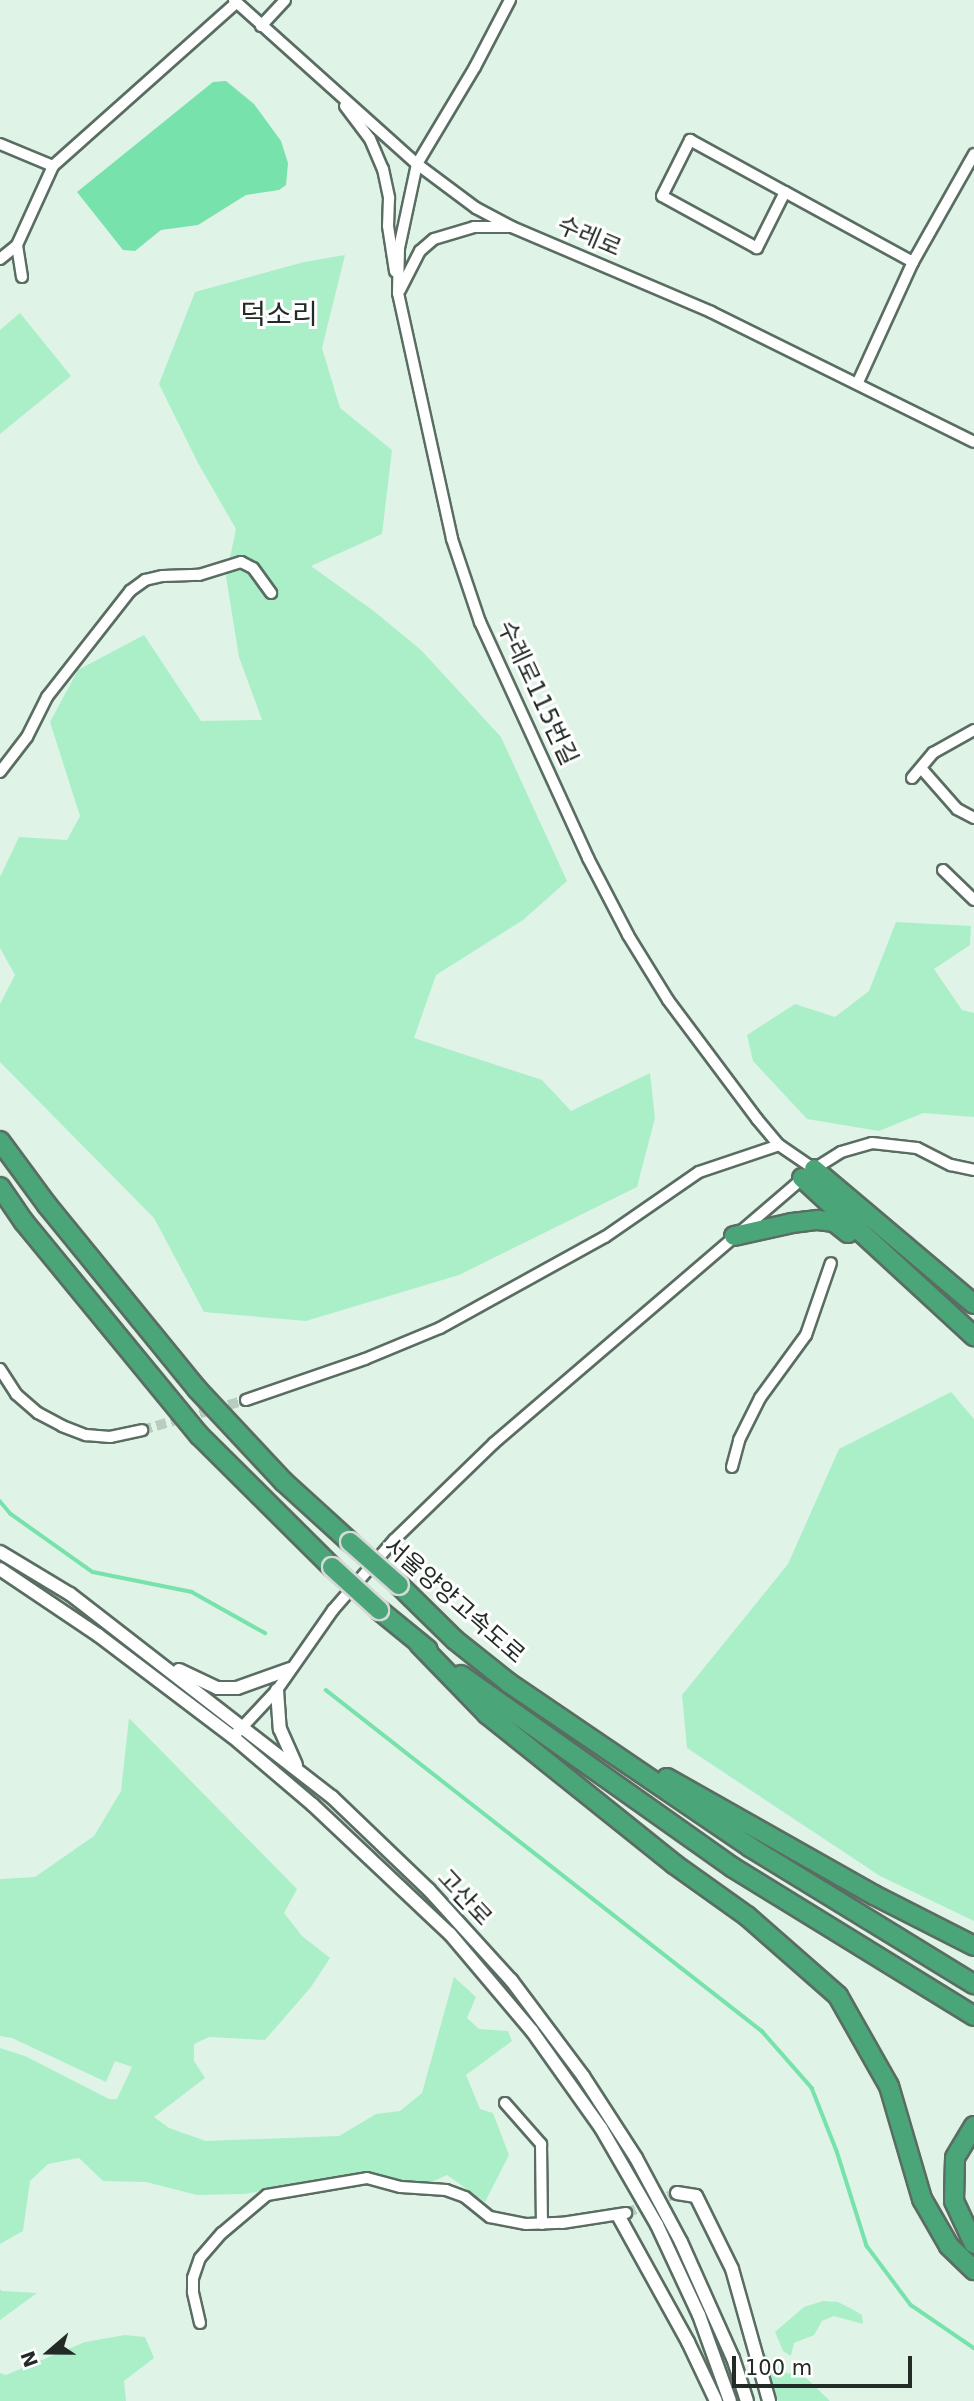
<!DOCTYPE html>
<meta charset="utf-8">
<style>
body{margin:0}
#map{position:relative;width:974px;height:2401px;overflow:hidden;background:#dff4e7;font-family:"DejaVu Sans","Noto Sans KR",sans-serif}
div>[style]{position:absolute}
[style*='--x']{left:calc(var(--x)*1px);top:calc(var(--y)*1px);width:calc(var(--w)*1px);rotate:calc(var(--a)*1deg)}
.green>*{inset:0;background:#abefc9}
.water>*{inset:0;background:#78e2ac}
.stream>*{height:3.5px;margin:-1.75px;padding:0 1.75px;transform-origin:1.75px;border-radius:1.75px;background:#78e2ac}
.minor-tunnel>*{height:10px;margin-top:-5px;transform-origin:0;background:repeating-linear-gradient(90deg,#b9ccc0 0 10px,transparent 0 15px)}
.roads{filter:drop-shadow(2px 0 #5a6d62) drop-shadow(-2px 0 #5a6d62) drop-shadow(0 2px #5a6d62) drop-shadow(0 -2px #5a6d62)}
.minor>*{height:10px;margin:-5px;padding:0 5px;transform-origin:5px;border-radius:5px;background:#fff}
.tertiary>*{height:12px;margin:-6px;padding:0 6px;transform-origin:6px;border-radius:6px;background:#fff}
.motorway>*{height:18px;margin:-9px;padding:0 9px;transform-origin:9px;border-radius:9px;background:#4aa679}
.bridges{filter:drop-shadow(2px 0 #d7d9d8) drop-shadow(-2px 0 #d7d9d8) drop-shadow(0 2px #d7d9d8) drop-shadow(0 -2px #d7d9d8)}
.motorway-bridge>*{height:18px;margin:-9px;padding:0 9px;transform-origin:9px;border-radius:9px;background:#4aa679}
span{translate:-50% -50%;white-space:nowrap;text-align:center;line-height:1.15;-webkit-text-stroke:6px #fff;paint-order:stroke}
.street-label{font-size:24px;color:#232b26}
.quarter-label{font-size:28px;color:#232b26}
.north{position:absolute;left:14px;top:2317px;width:70px;height:70px;-webkit-text-stroke:5px #fff;paint-order:stroke;rotate:250deg;font-size:19px;font-weight:700;line-height:28px;text-align:center;color:#232b26}
.north::after{content:'';display:block;margin:auto;width:24px;height:32px;background:#232b26;clip-path:polygon(50% 0,100% 100%,50% 72%,0 100%)}
.scale{position:absolute;left:732px;top:2356px;width:180px;height:32px;box-sizing:border-box;border:4px solid #232b26;border-top:0;padding-left:9px;font-size:21px;line-height:24px;white-space:nowrap;color:#232b26;-webkit-text-stroke:5px #fff;paint-order:stroke}
</style>
<div id="map">
<div class="green">
<div style="clip-path:polygon(345px 255px,322px 348px,340px 408px,392px 450px,382px 534px,311px 566px,375px 612px,421px 650px,501px 737px,567px 881px,523px 920px,436px 975px,414px 1038px,542px 1080px,571px 1111px,650px 1073px,655px 1118px,637px 1187px,459px 1275px,306px 1321px,204px 1312px,154px 1218px,0 1062px,0 1004px,15px 975px,0 948px,0 877px,19px 837px,67px 840px,80px 816px,50px 722px,78px 670px,144px 635px,201px 721px,262px 720px,239px 657px,226px 577px,236px 529px,198px 463px,159px 384px,195px 292px,304px 262px)"></div>
<div style="clip-path:polygon(20px 313px,71px 376px,0 434px,0 330px)"></div>
<div style="clip-path:polygon(896px 922px,971px 926px,970px 945px,934px 969px,962px 1010px,974px 1013px,974px 1117px,923px 1113px,879px 1131px,807px 1119px,753px 1061px,747px 1035px,795px 1004px,835px 1017px,869px 991px)"></div>
<div style="clip-path:polygon(951px 1392px,974px 1419px,974px 1921px,880px 1876px,687px 1748px,682px 1695px,788px 1564px,839px 1449px)"></div>
<div style="clip-path:polygon(129px 1718px,297px 1889px,284px 1913px,302px 1936px,330px 1958px,311px 1987px,265px 2040px,209px 2037px,194px 2044px,194px 2061px,205px 2078px,154px 2117px,169px 2128px,206px 2141px,339px 2136px,376px 2114px,400px 2111px,422px 2093px,454px 1977px,476px 1997px,467px 2018px,479px 2029px,508px 2031px,512px 2041px,466px 2075px,480px 2109px,493px 2113px,509px 2155px,485px 2202px,447px 2175px,428px 2184px,366px 2174px,244px 2194px,197px 2195px,146px 2182px,103px 2181px,79px 2158px,48px 2164px,30px 2181px,23px 2231px,0 2244px,0 2048px,25px 2056px,109px 2099px,117px 2099px,132px 2067px,115px 2061px,106px 2082px,12px 2038px,0 2036px,0 1879px,35px 1877px,94px 1836px,121px 1791px)"></div>
<div style="clip-path:polygon(0 2289px,2px 2291px,37px 2293px,0 2320px)"></div>
<div style="clip-path:polygon(823px 2301px,838px 2302px,852px 2309px,862px 2315px,863px 2324px,834px 2316px,822px 2321px,814px 2335px,794px 2343px,791px 2356px,783px 2351px,775px 2332px,804px 2307px)"></div>
<div style="clip-path:polygon(125px 2335px,145px 2337px,154px 2358px,124px 2381px,126px 2401px,0 2401px,0 2373px,6px 2375px,85px 2342px)"></div>
<div style="clip-path:polygon(761px 2350px,786px 2373px,803px 2375px,830px 2401px,778px 2401px)"></div>
</div>
<div class="water">
<div style="clip-path:polygon(226px 81px,254px 104px,281px 141px,288px 163px,286px 185px,279px 190px,246px 195px,198px 225px,161px 230px,135px 251px,123px 250px,77px 192px,213px 82px)"></div>
</div>
<div class="stream">
<div style="--x:0;--y:1501;--w:17;--a:50"></div>
<div style="--x:11;--y:1514;--w:100;--a:35.3"></div>
<div style="--x:93;--y:1572;--w:101;--a:11.4"></div>
<div style="--x:192;--y:1592;--w:84;--a:29.3"></div>
<div style="--x:326;--y:1690;--w:554;--a:38.03"></div>
<div style="--x:762;--y:2031;--w:76;--a:48.7"></div>
<div style="--x:812;--y:2088;--w:68;--a:68.4"></div>
<div style="--x:837;--y:2151;--w:100;--a:72.5"></div>
<div style="--x:867;--y:2246;--w:74;--a:53.3"></div>
<div style="--x:911;--y:2305;--w:76;--a:34.3"></div>
</div>
<div class="minor-tunnel">
<div style="--x:142;--y:1430;--w:108;--a:-16.1"></div>
<div style="--x:626;--y:2213;--w:55;--a:-21.4"></div>
</div>
<div class="roads">
<div class="minor">
<div style="--x:234;--y:0;--w:246;--a:41.9"></div>
<div style="--x:417;--y:164;--w:74;--a:36.7"></div>
<div style="--x:476;--y:208;--w:41;--a:27.8"></div>
<div style="--x:512;--y:227;--w:216;--a:23.1"></div>
<div style="--x:711;--y:312;--w:293;--a:26.3"></div>
<div style="--x:510;--y:0;--w:76;--a:117.6"></div>
<div style="--x:475;--y:67;--w:113;--a:120.9"></div>
<div style="--x:417;--y:164;--w:86;--a:102.1"></div>
<div style="--x:399;--y:248;--w:45;--a:91.3"></div>
<div style="--x:398;--y:293;--w:252;--a:77.6"></div>
<div style="--x:452;--y:539;--w:88;--a:71.4"></div>
<div style="--x:480;--y:622;--w:260;--a:65.4"></div>
<div style="--x:588;--y:858;--w:87;--a:62.5"></div>
<div style="--x:628;--y:935;--w:76;--a:58.4"></div>
<div style="--x:668;--y:1000;--w:149;--a:53.2"></div>
<div style="--x:757;--y:1119;--w:34;--a:50"></div>
<div style="--x:779;--y:1145;--w:42;--a:34.4"></div>
<div style="--x:261;--y:26;--w:35;--a:-47"></div>
<div style="--x:345;--y:106;--w:41;--a:52.9"></div>
<div style="--x:370;--y:139;--w:33;--a:67"></div>
<div style="--x:383;--y:169;--w:30;--a:78"></div>
<div style="--x:389;--y:198;--w:28;--a:92"></div>
<div style="--x:388;--y:226;--w:46;--a:81.2"></div>
<div style="--x:0;--y:144;--w:57;--a:22.5"></div>
<div style="--x:785;--y:192;--w:63;--a:116.6"></div>
<div style="--x:757;--y:248;--w:108;--a:-151.3"></div>
<div style="--x:662;--y:196;--w:63;--a:-63.4"></div>
<div style="--x:690;--y:140;--w:108;--a:28.7"></div>
<div style="--x:785;--y:192;--w:146;--a:28.7"></div>
<div style="--x:0;--y:259;--w:22;--a:-39"></div>
<div style="--x:22;--y:277;--w:32;--a:-99"></div>
<div style="--x:17;--y:245;--w:87;--a:-65.5"></div>
<div style="--x:53;--y:166;--w:245;--a:-41.7"></div>
<div style="--x:400;--y:290;--w:44;--a:-62.9"></div>
<div style="--x:420;--y:251;--w:18;--a:-41"></div>
<div style="--x:434;--y:239;--w:42;--a:-16.7"></div>
<div style="--x:474;--y:227;--w:35;--a:0"></div>
<div style="--x:858;--y:382;--w:132;--a:-65.4"></div>
<div style="--x:913;--y:262;--w:124;--a:-60.5"></div>
<div style="--x:921;--y:768;--w:55;--a:48.7"></div>
<div style="--x:957;--y:809;--w:19;--a:28"></div>
<div style="--x:0;--y:772;--w:44;--a:-52.4"></div>
<div style="--x:27;--y:737;--w:45;--a:-63.4"></div>
<div style="--x:47;--y:697;--w:135;--a:-51.9"></div>
<div style="--x:130;--y:591;--w:19;--a:-36"></div>
<div style="--x:145;--y:580;--w:18;--a:-13"></div>
<div style="--x:163;--y:576;--w:36;--a:-2"></div>
<div style="--x:199;--y:575;--w:44;--a:-17.2"></div>
<div style="--x:241;--y:562;--w:13;--a:27"></div>
<div style="--x:253;--y:568;--w:31;--a:54"></div>
<div style="--x:912;--y:778;--w:33;--a:-50"></div>
<div style="--x:933;--y:753;--w:47;--a:-29.3"></div>
<div style="--x:943;--y:870;--w:43;--a:44.1"></div>
<div style="--x:0;--y:1369;--w:30;--a:57"></div>
<div style="--x:16;--y:1394;--w:29;--a:41"></div>
<div style="--x:38;--y:1413;--w:27;--a:28"></div>
<div style="--x:62;--y:1426;--w:26;--a:21"></div>
<div style="--x:86;--y:1435;--w:24;--a:5"></div>
<div style="--x:110;--y:1437;--w:33;--a:-12"></div>
<div style="--x:246;--y:1400;--w:126;--a:-19"></div>
<div style="--x:365;--y:1359;--w:81;--a:-22.5"></div>
<div style="--x:440;--y:1328;--w:188;--a:-28.9"></div>
<div style="--x:605;--y:1237;--w:114;--a:-34.7"></div>
<div style="--x:699;--y:1172;--w:84;--a:-18.6"></div>
<div style="--x:732;--y:1467;--w:28;--a:-75"></div>
<div style="--x:739;--y:1440;--w:47;--a:-63.4"></div>
<div style="--x:760;--y:1398;--w:78;--a:-53.9"></div>
<div style="--x:806;--y:1335;--w:76;--a:-70.9"></div>
<div style="--x:233;--y:1737;--w:64;--a:-46.9"></div>
<div style="--x:277;--y:1690;--w:98;--a:-55"></div>
<div style="--x:333;--y:1610;--w:93;--a:-48.9"></div>
<div style="--x:394;--y:1540;--w:139;--a:-44.1"></div>
<div style="--x:494;--y:1443;--w:421;--a:-40.6"></div>
<div style="--x:814;--y:1169;--w:32;--a:-32"></div>
<div style="--x:841;--y:1152;--w:32;--a:-16"></div>
<div style="--x:872;--y:1143;--w:45;--a:6.3"></div>
<div style="--x:917;--y:1148;--w:38;--a:27"></div>
<div style="--x:951;--y:1165;--w:24;--a:12"></div>
<div style="--x:505;--y:2103;--w:55;--a:48.7"></div>
<div style="--x:541;--y:2144;--w:80;--a:89.3"></div>
<div style="--x:200;--y:2323;--w:32;--a:-103"></div>
<div style="--x:193;--y:2292;--w:14;--a:-90"></div>
<div style="--x:193;--y:2278;--w:21;--a:-71"></div>
<div style="--x:200;--y:2258;--w:33;--a:-49"></div>
<div style="--x:222;--y:2233;--w:59;--a:-40.2"></div>
<div style="--x:267;--y:2195;--w:101;--a:-9.6"></div>
<div style="--x:367;--y:2178;--w:35;--a:15"></div>
<div style="--x:401;--y:2187;--w:45;--a:3.8"></div>
<div style="--x:446;--y:2190;--w:20;--a:20"></div>
<div style="--x:465;--y:2197;--w:32;--a:39"></div>
<div style="--x:490;--y:2217;--w:37;--a:11"></div>
<div style="--x:526;--y:2224;--w:36;--a:-2"></div>
<div style="--x:562;--y:2223;--w:65;--a:-8.9"></div>
</div>
<div class="tertiary">
<div style="--x:0;--y:1552;--w:82;--a:31"></div>
<div style="--x:70;--y:1594;--w:331;--a:37.8"></div>
<div style="--x:332;--y:1797;--w:134;--a:43.8"></div>
<div style="--x:429;--y:1890;--w:122;--a:47.7"></div>
<div style="--x:511;--y:1980;--w:120;--a:53.1"></div>
<div style="--x:583;--y:2076;--w:98;--a:57.1"></div>
<div style="--x:636;--y:2158;--w:95;--a:61.8"></div>
<div style="--x:681;--y:2242;--w:127;--a:65.9"></div>
<div style="--x:733;--y:2358;--w:45;--a:72"></div>
<div style="--x:0;--y:1569;--w:118;--a:34"></div>
<div style="--x:98;--y:1635;--w:169;--a:37.1"></div>
<div style="--x:233;--y:1737;--w:105;--a:40.4"></div>
<div style="--x:313;--y:1805;--w:188;--a:43.3"></div>
<div style="--x:450;--y:1934;--w:127;--a:49.8"></div>
<div style="--x:532;--y:2031;--w:119;--a:54.6"></div>
<div style="--x:601;--y:2128;--w:112;--a:60"></div>
<div style="--x:657;--y:2225;--w:99;--a:65"></div>
<div style="--x:699;--y:2315;--w:91;--a:70.2"></div>
<div style="--x:179;--y:1670;--w:42;--a:25.3"></div>
<div style="--x:217;--y:1688;--w:20;--a:0"></div>
<div style="--x:237;--y:1688;--w:56;--a:-19.7"></div>
<div style="--x:277;--y:1690;--w:39;--a:86"></div>
<div style="--x:280;--y:1729;--w:39;--a:66"></div>
<div style="--x:677;--y:2193;--w:19;--a:9"></div>
<div style="--x:696;--y:2196;--w:81;--a:63.7"></div>
<div style="--x:732;--y:2269;--w:137;--a:74.3"></div>
<div style="--x:619;--y:2217;--w:143;--a:61.1"></div>
<div style="--x:688;--y:2342;--w:65;--a:64.6"></div>
</div>
<div class="motorway">
<div style="--x:0;--y:1141;--w:79;--a:53.7"></div>
<div style="--x:47;--y:1205;--w:237;--a:50.8"></div>
<div style="--x:197;--y:1389;--w:127;--a:46.9"></div>
<div style="--x:284;--y:1482;--w:89;--a:42.3"></div>
<div style="--x:814;--y:1169;--w:209;--a:40.2"></div>
<div style="--x:802;--y:1178;--w:234;--a:42.6"></div>
<div style="--x:0;--y:1187;--w:42;--a:55.6"></div>
<div style="--x:24;--y:1222;--w:276;--a:50.6"></div>
<div style="--x:199;--y:1435;--w:187;--a:44.8"></div>
<div style="--x:734;--y:1236;--w:59;--a:-12.6"></div>
<div style="--x:792;--y:1223;--w:26;--a:-7"></div>
<div style="--x:818;--y:1220;--w:16;--a:7"></div>
<div style="--x:834;--y:1222;--w:18;--a:38"></div>
<div style="--x:399;--y:1585;--w:78;--a:44.5"></div>
<div style="--x:455;--y:1640;--w:69;--a:38.5"></div>
<div style="--x:509;--y:1683;--w:292;--a:34.2"></div>
<div style="--x:750;--y:1847;--w:263;--a:31.5"></div>
<div style="--x:379;--y:1610;--w:63;--a:39.2"></div>
<div style="--x:419;--y:1644;--w:98;--a:45.8"></div>
<div style="--x:487;--y:1714;--w:240;--a:38.7"></div>
<div style="--x:674;--y:1864;--w:90;--a:35.5"></div>
<div style="--x:747;--y:1916;--w:121;--a:41.3"></div>
<div style="--x:838;--y:1996;--w:103;--a:60.5"></div>
<div style="--x:889;--y:2086;--w:118;--a:73.7"></div>
<div style="--x:922;--y:2199;--w:54;--a:60.1"></div>
<div style="--x:949;--y:2246;--w:35;--a:44"></div>
<div style="--x:461;--y:1675;--w:332;--a:35.3"></div>
<div style="--x:732;--y:1867;--w:284;--a:31.6"></div>
<div style="--x:667;--y:1778;--w:238;--a:29.5"></div>
<div style="--x:874;--y:1895;--w:112;--a:27"></div>
<div style="--x:974;--y:2126;--w:37;--a:121"></div>
<div style="--x:955;--y:2158;--w:43;--a:91.3"></div>
<div style="--x:954;--y:2201;--w:47;--a:65.1"></div>
</div>
</div>
<div class="bridges">
<div class="motorway-bridge">
<div style="--x:350;--y:1542;--w:65;--a:41.3"></div>
<div style="--x:332;--y:1567;--w:64;--a:42.5"></div>
</div>
</div>
<div class="street-label">
<span style="left:589px;top:237px;rotate:23deg">수레로</span>
<span style="left:537px;top:693px;rotate:65deg">수레로115번길</span>
<span style="left:454px;top:1601px;rotate:41deg">서울양양고속도로</span>
<span style="left:464px;top:1898px;rotate:47deg">고산로</span>
</div>
<div class="quarter-label">
<span style="left:279px;top:315px">덕소리</span>
</div>
<div class="north">N</div>
<div class="scale">100 m</div>
</div>
